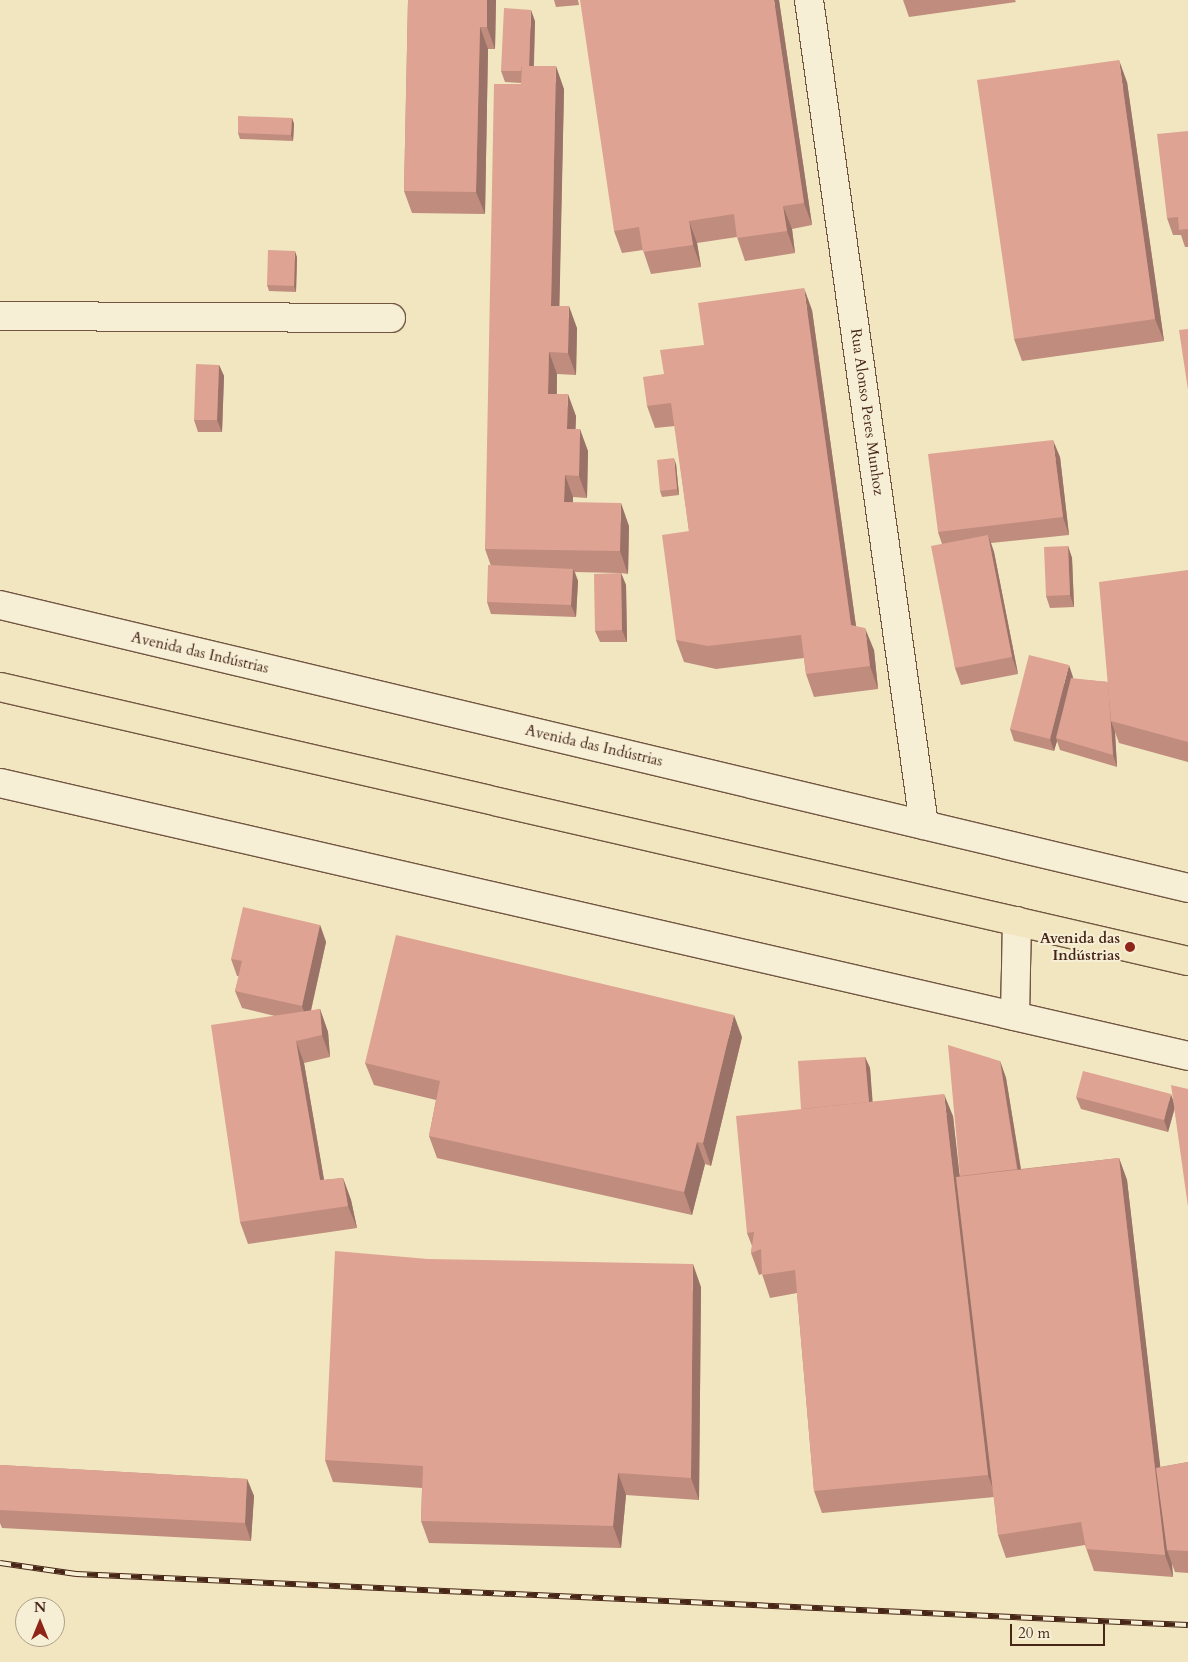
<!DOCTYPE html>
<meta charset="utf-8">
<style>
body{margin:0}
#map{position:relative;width:1188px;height:1662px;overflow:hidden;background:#f1e6bf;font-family:Cardo,serif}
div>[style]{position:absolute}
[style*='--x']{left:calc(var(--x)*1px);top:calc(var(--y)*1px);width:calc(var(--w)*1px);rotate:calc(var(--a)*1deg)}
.roads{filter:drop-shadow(1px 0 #725642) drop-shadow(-1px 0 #725642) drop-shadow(0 1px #725642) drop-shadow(0 -1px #725642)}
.minor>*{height:28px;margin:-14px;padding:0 14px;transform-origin:14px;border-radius:14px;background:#f6efd5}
.major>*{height:28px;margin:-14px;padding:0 14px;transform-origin:14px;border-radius:14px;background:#f1e6bf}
.rail>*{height:5.5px;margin-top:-2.75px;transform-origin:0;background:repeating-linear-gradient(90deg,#f6efd5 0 11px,#472618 0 22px);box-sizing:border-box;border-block:1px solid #472618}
.wall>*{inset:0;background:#bf8c7e}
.shaded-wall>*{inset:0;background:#9b7267}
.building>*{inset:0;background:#dea393}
.dots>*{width:14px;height:14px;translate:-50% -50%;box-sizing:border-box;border:2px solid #f6efd5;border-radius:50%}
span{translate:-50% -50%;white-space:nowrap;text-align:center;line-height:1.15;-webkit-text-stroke:4px #f6efd5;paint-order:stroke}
.street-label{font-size:15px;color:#472618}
.poi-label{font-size:15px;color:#472618;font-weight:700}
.right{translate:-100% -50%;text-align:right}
.north{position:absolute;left:15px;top:1597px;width:50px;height:50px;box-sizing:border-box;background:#f6efd5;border:1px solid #b09f89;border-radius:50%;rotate:0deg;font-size:14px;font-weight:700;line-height:20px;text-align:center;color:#472618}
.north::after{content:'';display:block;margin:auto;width:18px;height:22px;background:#8f2418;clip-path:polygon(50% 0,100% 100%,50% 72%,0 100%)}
.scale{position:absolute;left:1010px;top:1624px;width:95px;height:22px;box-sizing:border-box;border:2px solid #472618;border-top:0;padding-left:6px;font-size:15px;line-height:18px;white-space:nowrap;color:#472618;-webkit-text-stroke:4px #f6efd5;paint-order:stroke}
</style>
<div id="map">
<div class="roads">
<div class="minor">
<div style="--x:809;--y:0;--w:833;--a:82.06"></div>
<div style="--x:0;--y:316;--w:391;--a:0.3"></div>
<div style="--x:0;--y:605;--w:1221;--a:13.4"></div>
<div style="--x:0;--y:783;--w:1219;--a:12.94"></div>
<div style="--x:1015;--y:1016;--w:95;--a:-88.8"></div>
</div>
<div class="major">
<div style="--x:0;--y:687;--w:1219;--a:12.99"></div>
</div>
</div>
<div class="rail">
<div style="--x:0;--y:1563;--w:77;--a:8.2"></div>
<div style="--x:76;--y:1574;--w:1113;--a:2.63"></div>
</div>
<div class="wall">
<div style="clip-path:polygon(408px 0,496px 0,495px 49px,488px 49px,485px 214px,412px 213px,404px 191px)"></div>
<div style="clip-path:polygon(554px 0,578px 0,579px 5px,556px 7px)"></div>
<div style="clip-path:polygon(779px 0,812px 225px,792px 229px,795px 253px,745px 261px,737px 237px,697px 243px,701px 267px,651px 274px,643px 250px,622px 253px,614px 231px)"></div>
<div style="clip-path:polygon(903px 0,1015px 0,1016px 2px,909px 17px)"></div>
<div style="clip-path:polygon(535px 21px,534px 66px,564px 89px,559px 306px,577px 328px,576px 375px,557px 374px,557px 394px,576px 416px,575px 429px,588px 451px,587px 498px,573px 497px,573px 503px,629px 526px,628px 574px,621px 573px,626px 585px,627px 642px,600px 642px,595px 631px,619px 573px,575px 572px,578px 581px,576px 617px,491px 614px,487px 602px,491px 566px,485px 549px,521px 83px,505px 82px,501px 71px)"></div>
<div style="clip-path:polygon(1127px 82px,1164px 341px,1022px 361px,1014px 339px)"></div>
<div style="clip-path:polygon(292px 118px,294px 124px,293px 141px,240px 139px,238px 133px)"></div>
<div style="clip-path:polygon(1188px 131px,1188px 247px,1185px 247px,1181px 235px,1173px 235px,1167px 218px)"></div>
<div style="clip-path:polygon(297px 257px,296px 292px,269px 291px,267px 285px)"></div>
<div style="clip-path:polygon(812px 310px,856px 626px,874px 650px,878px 689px,814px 697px,806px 674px,804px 658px,716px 669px,684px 662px,676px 640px,689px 531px,675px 426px,655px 428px,647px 406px,664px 374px,704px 345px)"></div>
<div style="clip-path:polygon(219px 365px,224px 376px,222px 432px,198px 432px,194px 420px)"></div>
<div style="clip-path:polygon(1060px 457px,1069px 535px,991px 543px,994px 552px,1018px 674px,961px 685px,955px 668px,942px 544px,938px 532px)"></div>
<div style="clip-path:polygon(676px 464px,679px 495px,662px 497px,660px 491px)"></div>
<div style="clip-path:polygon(1068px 546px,1072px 558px,1074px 607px,1050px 608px,1046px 596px)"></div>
<div style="clip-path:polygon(1188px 570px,1188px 762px,1119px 743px,1115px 732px,1117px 767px,1060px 750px,1057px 741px,1054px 751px,1014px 741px,1010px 729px,1073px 677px,1073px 679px,1108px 682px)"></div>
<div style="clip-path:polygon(320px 925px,326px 942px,311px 1011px,320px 1009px,328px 1032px,330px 1057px,304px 1063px,324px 1180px,343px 1178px,351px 1200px,357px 1228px,248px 1244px,240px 1222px,275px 1016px,242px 1008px,235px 991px,239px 976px,237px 976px,231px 959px)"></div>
<div style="clip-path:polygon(742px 1037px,711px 1166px,705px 1164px,692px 1215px,437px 1158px,429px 1136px,436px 1100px,374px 1085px,365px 1063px)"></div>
<div style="clip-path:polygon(865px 1057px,870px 1068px,872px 1102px,953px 1116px,959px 1176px,1000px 1061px,1006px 1078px,1021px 1169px,1119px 1158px,1127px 1180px,1160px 1467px,1188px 1462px,1188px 1573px,1175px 1572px,1172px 1564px,1173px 1577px,1094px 1571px,1085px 1545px,1006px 1558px,998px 1535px,994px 1497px,822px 1513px,814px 1491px,797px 1293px,770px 1298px,762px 1274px,759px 1275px,751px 1253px,752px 1246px,747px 1233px,801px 1109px)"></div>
<div style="clip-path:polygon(1076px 1097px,1174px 1102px,1175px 1108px,1168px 1132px,1081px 1109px)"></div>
<div style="clip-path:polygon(701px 1287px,699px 1500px,626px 1495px,621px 1548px,429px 1543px,421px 1521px,422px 1488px,333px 1482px,325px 1460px)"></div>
<div style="clip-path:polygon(0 1465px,247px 1479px,254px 1496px,251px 1541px,2px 1528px,0 1523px)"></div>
</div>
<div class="shaded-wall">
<div style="clip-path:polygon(487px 0,496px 0,495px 49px,487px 27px)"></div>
<div style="clip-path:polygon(774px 0,779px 0,812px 225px,804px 203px)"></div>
<div style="clip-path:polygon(531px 10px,535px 21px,533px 83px,529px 72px)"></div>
<div style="clip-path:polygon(480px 27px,488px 49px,485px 214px,476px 192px)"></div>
<div style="clip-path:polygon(1119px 60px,1127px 82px,1164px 341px,1155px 319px)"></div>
<div style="clip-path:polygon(556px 66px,564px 89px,559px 328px,551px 306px)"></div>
<div style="clip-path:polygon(292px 118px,294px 124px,293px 141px,291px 135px)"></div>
<div style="clip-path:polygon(783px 206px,792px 229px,795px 253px,787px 231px)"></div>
<div style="clip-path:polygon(689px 221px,697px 243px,701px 267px,693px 245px)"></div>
<div style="clip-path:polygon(295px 251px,297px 257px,296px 292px,294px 286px)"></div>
<div style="clip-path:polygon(804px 288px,812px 310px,859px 648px,851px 625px)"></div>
<div style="clip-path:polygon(569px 306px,577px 328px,576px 375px,568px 353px)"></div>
<div style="clip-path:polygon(549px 352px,557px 374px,556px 416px,548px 394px)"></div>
<div style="clip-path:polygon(219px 365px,224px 376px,222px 432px,217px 420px)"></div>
<div style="clip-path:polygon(568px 394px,576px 416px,575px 451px,567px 429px)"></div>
<div style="clip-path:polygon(580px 429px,588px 451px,587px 498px,579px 476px)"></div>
<div style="clip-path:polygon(1053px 440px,1060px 457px,1069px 535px,1063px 517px)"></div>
<div style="clip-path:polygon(674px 458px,676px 464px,679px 495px,677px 489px)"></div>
<div style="clip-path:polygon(565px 475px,573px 497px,572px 525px,564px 502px)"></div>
<div style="clip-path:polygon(621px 503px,629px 526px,628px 574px,620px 551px)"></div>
<div style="clip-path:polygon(988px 535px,994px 552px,1018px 674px,1012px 657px)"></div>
<div style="clip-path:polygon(1068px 546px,1072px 558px,1074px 607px,1070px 595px)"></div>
<div style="clip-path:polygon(573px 569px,578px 581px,576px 617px,571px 605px)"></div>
<div style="clip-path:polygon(621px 573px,626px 585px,627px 642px,622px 630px)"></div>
<div style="clip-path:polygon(865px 628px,874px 650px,878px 689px,870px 666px)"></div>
<div style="clip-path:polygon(1069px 665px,1073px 677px,1058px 738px,1056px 738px,1057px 741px,1054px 751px,1050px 739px)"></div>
<div style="clip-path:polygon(1108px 682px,1111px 721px,1115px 732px,1117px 767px,1113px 755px)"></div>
<div style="clip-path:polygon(320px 925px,326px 942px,308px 1023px,302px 1006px)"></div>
<div style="clip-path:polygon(320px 1009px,328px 1032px,330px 1057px,322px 1035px)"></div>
<div style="clip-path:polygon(734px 1015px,742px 1037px,711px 1166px,703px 1143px)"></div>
<div style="clip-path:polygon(296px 1041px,304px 1063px,328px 1203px,320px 1180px)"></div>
<div style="clip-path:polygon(865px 1057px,870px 1068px,874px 1119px,869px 1107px)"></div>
<div style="clip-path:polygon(1000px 1061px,1006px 1078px,1024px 1189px,1018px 1172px)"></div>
<div style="clip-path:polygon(944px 1094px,953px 1116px,996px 1497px,988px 1475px)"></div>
<div style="clip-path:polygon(1171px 1094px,1175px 1106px,1168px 1132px,1164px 1120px)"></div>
<div style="clip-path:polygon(697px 1142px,705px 1164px,692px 1215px,684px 1192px)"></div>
<div style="clip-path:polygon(1119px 1158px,1127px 1180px,1170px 1550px,1167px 1550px,1172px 1564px,1173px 1577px,1165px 1555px)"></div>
<div style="clip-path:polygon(343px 1178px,351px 1200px,357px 1228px,348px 1206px)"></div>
<div style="clip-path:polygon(693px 1264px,701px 1287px,699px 1500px,691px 1478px)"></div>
<div style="clip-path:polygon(618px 1473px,626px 1495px,621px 1548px,613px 1526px)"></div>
<div style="clip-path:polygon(247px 1479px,254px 1496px,251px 1541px,245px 1523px)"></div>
</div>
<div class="building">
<div style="clip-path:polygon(408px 0,487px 0,487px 27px,480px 27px,476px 192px,404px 191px)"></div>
<div style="clip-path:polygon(580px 0,774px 0,804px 203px,783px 206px,787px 231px,737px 238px,734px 214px,689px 221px,693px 245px,643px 252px,639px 227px,614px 231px)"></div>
<div style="clip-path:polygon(504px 8px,531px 10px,529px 66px,522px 66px,521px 71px,501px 71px)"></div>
<div style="clip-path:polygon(1119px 60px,1155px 319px,1014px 339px,977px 80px)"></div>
<div style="clip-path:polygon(522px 66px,556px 66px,551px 306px,569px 306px,568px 353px,549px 352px,548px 394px,568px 394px,567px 429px,580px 429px,579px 476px,565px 475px,564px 502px,621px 503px,620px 551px,485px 549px,494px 84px,521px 84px)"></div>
<div style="clip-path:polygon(238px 116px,292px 118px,291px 135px,238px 133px)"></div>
<div style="clip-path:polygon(1188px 131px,1188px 229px,1179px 230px,1178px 217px,1167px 218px,1157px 134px)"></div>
<div style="clip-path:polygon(268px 250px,295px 251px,294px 286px,267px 285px)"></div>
<div style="clip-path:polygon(804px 288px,851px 625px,865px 628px,870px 666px,806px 674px,801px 635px,708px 646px,676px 640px,662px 535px,689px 531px,671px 403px,647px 406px,643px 377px,664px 374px,660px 350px,704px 345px,698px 303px)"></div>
<div style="clip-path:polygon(1188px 329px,1188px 390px,1179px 330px)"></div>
<div style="clip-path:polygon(196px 364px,219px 365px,217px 420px,194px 420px)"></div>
<div style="clip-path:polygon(1053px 440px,1063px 517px,938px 532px,928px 454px)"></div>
<div style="clip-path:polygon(674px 458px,677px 489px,660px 491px,657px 460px)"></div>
<div style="clip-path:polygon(988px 535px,1012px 657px,955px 668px,931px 546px)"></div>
<div style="clip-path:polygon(1068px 546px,1070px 595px,1046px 596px,1044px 547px)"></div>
<div style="clip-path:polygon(488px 565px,573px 569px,571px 605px,487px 602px)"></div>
<div style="clip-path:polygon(1188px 570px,1188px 742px,1111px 721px,1099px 582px)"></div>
<div style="clip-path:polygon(621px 573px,622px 630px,595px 631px,594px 574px)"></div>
<div style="clip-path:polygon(1029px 655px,1069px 665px,1050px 739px,1010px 729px)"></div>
<div style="clip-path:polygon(1071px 678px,1108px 682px,1113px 755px,1056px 738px)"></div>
<div style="clip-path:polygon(243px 907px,320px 925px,302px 1006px,235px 991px,242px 961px,231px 959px)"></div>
<div style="clip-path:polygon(396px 935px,734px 1015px,703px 1143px,697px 1142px,684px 1192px,429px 1136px,440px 1081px,365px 1063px)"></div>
<div style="clip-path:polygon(320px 1009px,322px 1035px,296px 1041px,320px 1180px,343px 1178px,348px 1206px,240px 1222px,211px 1025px)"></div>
<div style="clip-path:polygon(948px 1045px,1000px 1061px,1017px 1169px,960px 1176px)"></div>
<div style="clip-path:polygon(865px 1057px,869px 1102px,801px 1109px,798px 1061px)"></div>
<div style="clip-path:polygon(1083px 1071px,1171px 1094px,1164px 1120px,1076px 1097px)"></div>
<div style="clip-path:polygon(1171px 1085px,1188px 1089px,1188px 1207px)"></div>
<div style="clip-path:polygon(944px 1094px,988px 1475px,814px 1491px,795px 1270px,762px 1275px,761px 1249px,751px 1253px,754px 1232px,747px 1233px,736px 1116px)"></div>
<div style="clip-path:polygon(1119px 1158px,1165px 1555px,1086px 1549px,1081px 1522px,998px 1535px,956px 1177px)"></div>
<div style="clip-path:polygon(335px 1251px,428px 1259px,693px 1264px,691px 1478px,618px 1473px,613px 1526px,421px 1521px,423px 1466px,325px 1460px)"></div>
<div style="clip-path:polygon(1188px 1462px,1188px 1551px,1167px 1550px,1156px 1468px)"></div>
<div style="clip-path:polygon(0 1465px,247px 1479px,245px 1523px,0 1510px)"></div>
</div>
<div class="dots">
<div style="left:1130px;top:947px;background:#8f2418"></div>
</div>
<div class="street-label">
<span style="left:867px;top:412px;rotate:82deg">Rua Alonso Peres Munhoz</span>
<span style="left:200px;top:653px;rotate:13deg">Avenida das Indústrias</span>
<span style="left:594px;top:746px;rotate:13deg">Avenida das Indústrias</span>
</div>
<div class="poi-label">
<span class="right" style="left:1120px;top:947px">Avenida das<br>Indústrias</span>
</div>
<div class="north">N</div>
<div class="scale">20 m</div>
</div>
